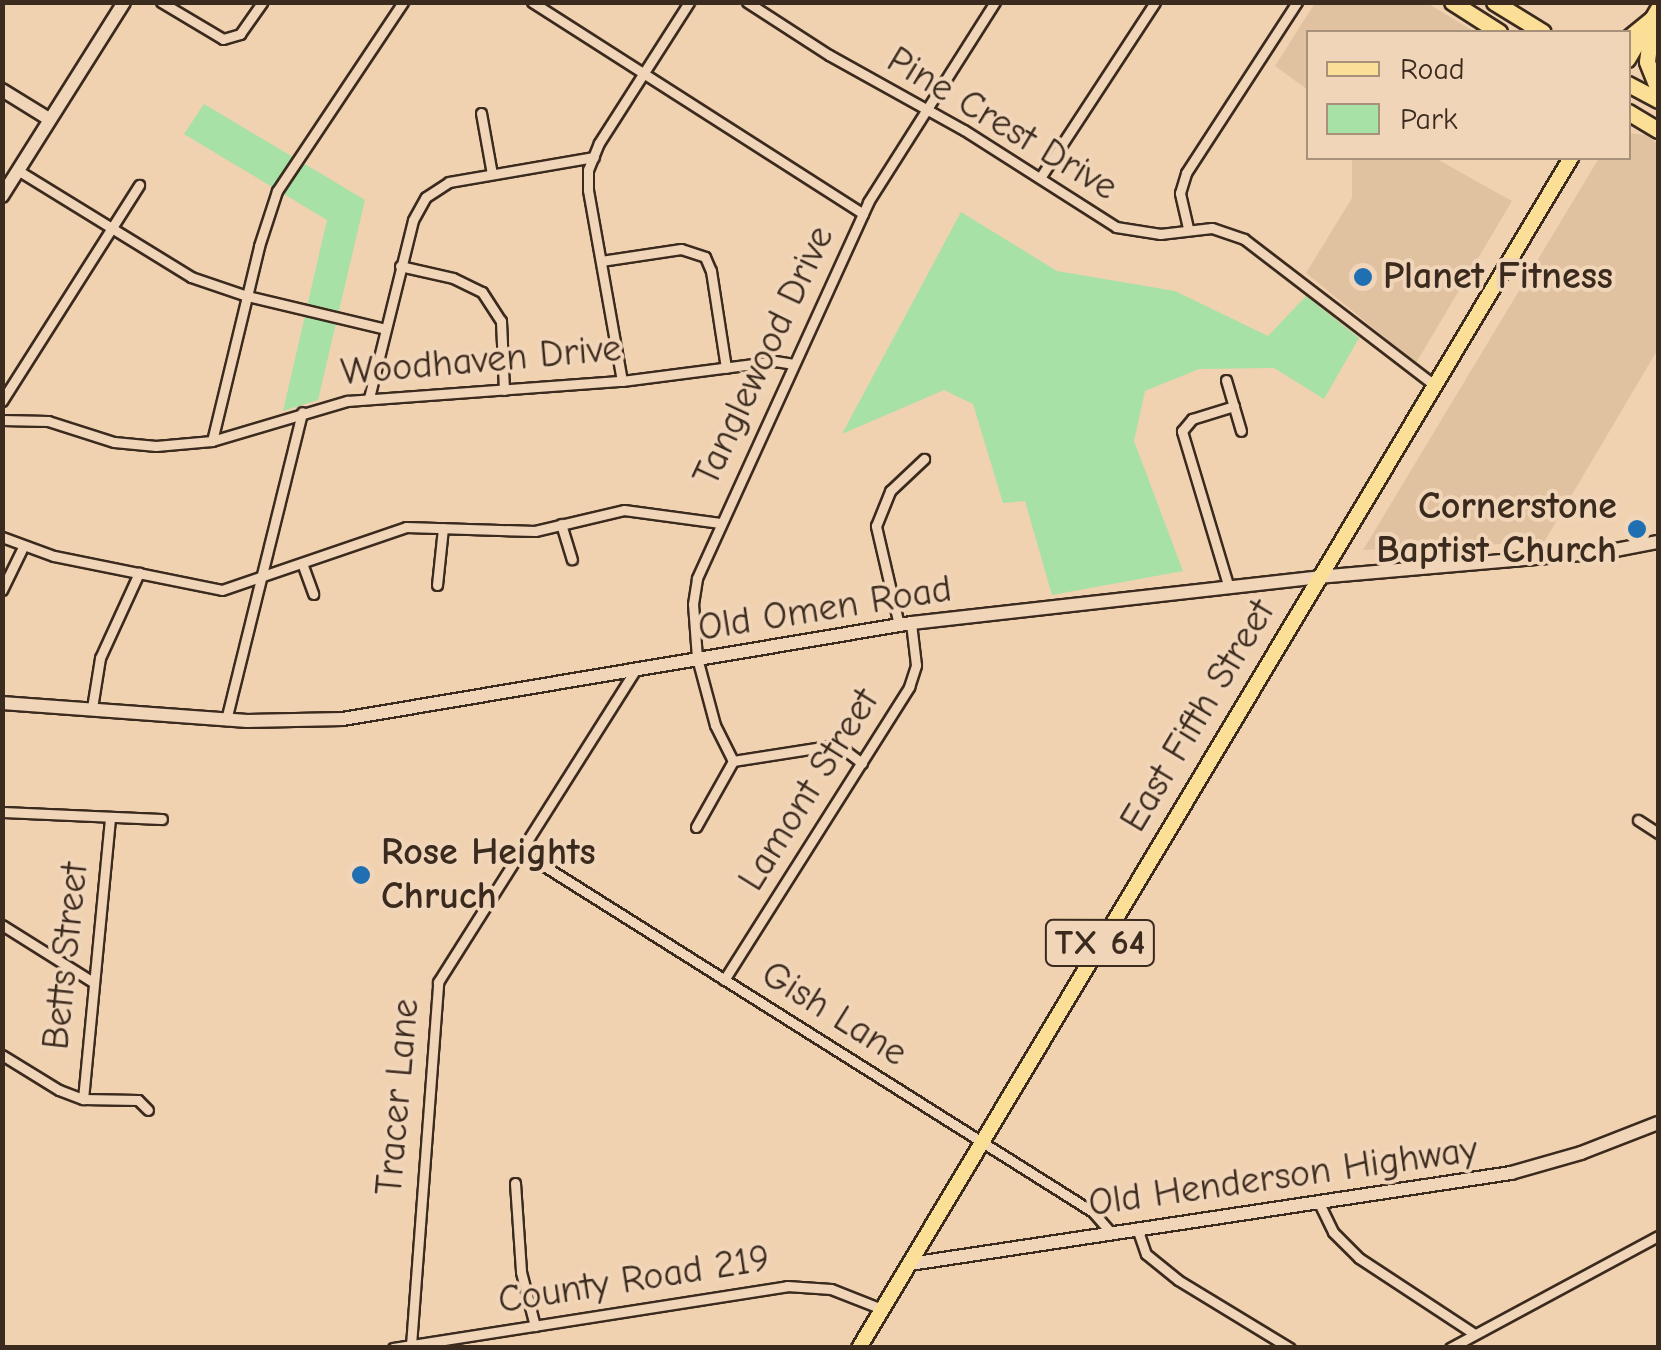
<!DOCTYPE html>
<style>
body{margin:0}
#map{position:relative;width:1661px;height:1350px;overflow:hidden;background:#f0d1b0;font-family:"Comic Neue",sans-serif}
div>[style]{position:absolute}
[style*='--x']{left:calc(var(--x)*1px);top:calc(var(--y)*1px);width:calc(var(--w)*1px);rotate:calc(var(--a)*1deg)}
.built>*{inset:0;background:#e1c2a0}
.green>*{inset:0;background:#a8e1a5}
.roads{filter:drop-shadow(2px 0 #3b2a1e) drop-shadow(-2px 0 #3b2a1e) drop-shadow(0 2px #3b2a1e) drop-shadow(0 -2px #3b2a1e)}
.street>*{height:9px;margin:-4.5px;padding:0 4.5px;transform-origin:4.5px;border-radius:4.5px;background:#f1d5b8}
.secondary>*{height:12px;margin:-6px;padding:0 6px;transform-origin:6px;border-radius:6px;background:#f1d5b8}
.primary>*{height:14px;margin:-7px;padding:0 7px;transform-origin:7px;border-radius:7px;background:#fbdf96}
.highway>*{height:15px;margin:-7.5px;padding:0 7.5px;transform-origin:7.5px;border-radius:7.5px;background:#fbdf96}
.dots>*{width:28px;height:28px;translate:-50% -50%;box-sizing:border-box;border:5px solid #f1d5b8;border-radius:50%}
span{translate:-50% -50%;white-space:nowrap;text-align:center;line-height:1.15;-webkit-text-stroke:8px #f1d5b8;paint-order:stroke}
.shield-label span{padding:2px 8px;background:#f1d5b8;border:2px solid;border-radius:8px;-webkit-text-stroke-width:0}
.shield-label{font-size:35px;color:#3b2a1e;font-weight:700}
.street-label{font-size:38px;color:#3b2a1e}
.poi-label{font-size:38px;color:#3b2a1e;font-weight:700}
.left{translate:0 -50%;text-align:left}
.right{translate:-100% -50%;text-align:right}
.frame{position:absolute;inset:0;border:5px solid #3b2a1e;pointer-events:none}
.legend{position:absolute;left:1306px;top:30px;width:325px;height:130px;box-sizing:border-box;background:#f1d5b8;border:2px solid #a8917a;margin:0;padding:12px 18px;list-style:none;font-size:30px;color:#3b2a1e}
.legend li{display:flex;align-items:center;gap:20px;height:50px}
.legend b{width:50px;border:2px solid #a8917a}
</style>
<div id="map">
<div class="built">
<div style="clip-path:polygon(1315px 3px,1427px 3px,1475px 32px,1308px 32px,1308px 90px,1275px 66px)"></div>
<div style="clip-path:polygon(1628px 133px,1646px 135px,1658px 144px,1658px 349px,1544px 542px,1363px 550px,1599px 158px,1628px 158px)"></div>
<div style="clip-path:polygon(1352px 158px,1435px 158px,1512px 201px,1416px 363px,1306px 273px,1352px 198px)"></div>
</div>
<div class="green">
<div style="clip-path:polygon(204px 104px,365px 200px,318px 400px,283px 411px,327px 220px,184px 134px)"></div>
<div style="clip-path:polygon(961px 212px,1057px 271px,1175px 291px,1268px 336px,1306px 296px,1359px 338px,1324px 399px,1274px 368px,1199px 369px,1145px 391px,1134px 441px,1183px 571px,1052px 595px,1025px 501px,1003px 503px,973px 404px,944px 390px,842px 434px)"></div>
</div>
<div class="roads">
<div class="street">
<div style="--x:161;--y:2;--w:72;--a:30.8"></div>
<div style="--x:223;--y:39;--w:18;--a:-16"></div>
<div style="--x:240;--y:34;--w:39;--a:-55"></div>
<div style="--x:532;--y:2;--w:393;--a:32.6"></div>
<div style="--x:747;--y:2;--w:98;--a:32.9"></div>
<div style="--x:829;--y:55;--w:154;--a:29.1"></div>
<div style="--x:964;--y:130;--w:180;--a:32.5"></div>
<div style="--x:1116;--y:227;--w:45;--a:9"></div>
<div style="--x:1160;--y:234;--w:52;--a:-6.6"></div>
<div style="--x:1212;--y:228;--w:34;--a:19"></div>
<div style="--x:1244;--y:239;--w:238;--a:37.5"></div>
<div style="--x:481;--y:113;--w:62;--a:79.8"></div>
<div style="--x:19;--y:171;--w:202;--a:31.6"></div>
<div style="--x:191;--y:277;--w:59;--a:18.7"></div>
<div style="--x:247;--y:296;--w:142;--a:13.4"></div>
<div style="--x:1040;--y:178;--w:210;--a:-56.8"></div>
<div style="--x:1188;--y:228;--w:36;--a:-103"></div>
<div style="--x:1180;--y:193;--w:21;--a:-73"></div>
<div style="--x:1186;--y:173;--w:204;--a:-57"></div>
<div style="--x:601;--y:261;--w:81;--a:-8.5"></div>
<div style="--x:681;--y:249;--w:25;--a:18"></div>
<div style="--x:705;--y:257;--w:15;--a:67"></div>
<div style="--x:711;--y:271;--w:98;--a:81.2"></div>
<div style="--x:400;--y:266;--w:54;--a:12.8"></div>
<div style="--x:453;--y:278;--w:32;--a:26"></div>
<div style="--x:482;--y:292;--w:35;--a:57"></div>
<div style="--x:501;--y:321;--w:69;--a:87.5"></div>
<div style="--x:1226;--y:380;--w:53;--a:73.6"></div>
<div style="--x:622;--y:381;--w:194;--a:-100.1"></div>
<div style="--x:588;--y:190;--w:20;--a:-90"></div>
<div style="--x:588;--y:170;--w:29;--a:-68"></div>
<div style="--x:599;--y:143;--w:167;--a:-57.4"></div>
<div style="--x:369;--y:398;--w:183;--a:-76.1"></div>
<div style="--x:413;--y:220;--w:26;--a:-61"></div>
<div style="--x:426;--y:197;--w:27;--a:-33"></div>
<div style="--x:449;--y:182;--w:147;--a:-9.8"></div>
<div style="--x:2;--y:401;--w:256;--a:-57.6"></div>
<div style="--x:2;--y:420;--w:46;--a:1.2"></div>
<div style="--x:48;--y:421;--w:69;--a:17.7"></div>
<div style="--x:114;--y:442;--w:42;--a:5.4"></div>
<div style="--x:156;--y:446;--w:56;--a:-5.1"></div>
<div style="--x:212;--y:441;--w:141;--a:-16.5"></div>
<div style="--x:347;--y:401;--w:276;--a:-4.2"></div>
<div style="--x:622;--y:381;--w:154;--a:-7.4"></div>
<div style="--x:775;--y:361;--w:19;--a:9"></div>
<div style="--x:212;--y:441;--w:201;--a:-76.4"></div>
<div style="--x:259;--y:246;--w:58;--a:-71.9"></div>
<div style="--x:277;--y:191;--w:227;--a:-56.3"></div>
<div style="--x:561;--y:524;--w:37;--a:73"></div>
<div style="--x:2;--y:537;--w:55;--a:20.1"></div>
<div style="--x:54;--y:556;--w:171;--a:11.4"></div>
<div style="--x:222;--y:590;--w:194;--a:-18.9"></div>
<div style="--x:406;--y:527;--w:129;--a:1.8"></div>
<div style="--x:535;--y:531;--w:91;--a:-13.3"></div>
<div style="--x:624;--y:510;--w:97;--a:7.7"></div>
<div style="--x:302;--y:563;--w:33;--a:70"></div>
<div style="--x:437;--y:585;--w:57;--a:-84"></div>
<div style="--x:1229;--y:588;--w:164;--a:-106.7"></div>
<div style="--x:1182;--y:431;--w:16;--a:-50"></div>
<div style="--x:1192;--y:419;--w:44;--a:-17.2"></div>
<div style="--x:2;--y:590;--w:48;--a:-64"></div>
<div style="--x:899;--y:625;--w:102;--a:-103.1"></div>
<div style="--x:876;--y:526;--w:38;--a:-68"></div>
<div style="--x:890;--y:491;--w:47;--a:-43.3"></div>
<div style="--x:92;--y:708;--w:51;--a:-80.9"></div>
<div style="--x:100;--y:658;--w:94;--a:-65.4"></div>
<div style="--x:226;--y:720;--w:317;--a:-76.1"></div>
<div style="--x:733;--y:761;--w:40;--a:-116.6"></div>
<div style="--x:715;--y:725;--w:69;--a:-105"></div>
<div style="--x:697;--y:658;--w:54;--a:-94.2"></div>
<div style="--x:693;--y:604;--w:26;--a:-81"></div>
<div style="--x:697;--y:578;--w:413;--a:-65.5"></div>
<div style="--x:868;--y:202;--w:237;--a:-57.6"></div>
<div style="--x:733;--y:761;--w:97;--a:-8.9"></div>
<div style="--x:829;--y:746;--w:18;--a:16"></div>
<div style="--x:846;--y:751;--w:20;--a:37"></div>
<div style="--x:2;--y:812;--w:160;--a:2.5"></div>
<div style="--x:1638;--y:820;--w:24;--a:33"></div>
<div style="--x:696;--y:827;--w:76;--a:-60.7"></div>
<div style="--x:522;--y:852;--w:675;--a:32.23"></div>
<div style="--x:1093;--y:1212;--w:28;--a:49"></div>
<div style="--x:2;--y:925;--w:107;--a:32.1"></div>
<div style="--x:724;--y:980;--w:347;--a:-57.7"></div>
<div style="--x:909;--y:687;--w:23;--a:-72"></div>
<div style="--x:916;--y:665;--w:42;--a:-96.8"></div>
<div style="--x:2;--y:1055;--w:67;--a:31.6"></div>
<div style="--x:59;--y:1090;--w:26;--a:21"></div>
<div style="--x:83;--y:1099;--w:55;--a:1"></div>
<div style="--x:138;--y:1100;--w:14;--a:45"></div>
<div style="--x:83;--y:1099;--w:282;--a:-84.5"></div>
<div style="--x:515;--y:1183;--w:89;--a:86.1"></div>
<div style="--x:521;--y:1272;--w:56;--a:75.5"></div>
<div style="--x:1320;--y:1205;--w:30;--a:64"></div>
<div style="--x:1333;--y:1232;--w:37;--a:45"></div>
<div style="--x:1359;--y:1258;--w:136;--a:33.3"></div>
<div style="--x:1138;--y:1231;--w:24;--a:71"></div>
<div style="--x:1146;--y:1254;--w:41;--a:39.1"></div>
<div style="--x:1178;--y:1280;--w:131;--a:31.3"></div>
<div style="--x:411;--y:1345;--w:364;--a:-85.7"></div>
<div style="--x:438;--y:982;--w:369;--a:-57.7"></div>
<div style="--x:393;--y:1348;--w:399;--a:-8.9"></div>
<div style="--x:787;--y:1286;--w:44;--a:3.9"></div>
<div style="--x:831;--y:1289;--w:55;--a:21.4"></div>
<div style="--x:1450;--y:1348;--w:236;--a:-28.3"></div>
</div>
<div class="secondary">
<div style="--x:2;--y:90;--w:55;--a:31.7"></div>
<div style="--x:2;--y:196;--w:229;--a:-57.8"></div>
<div style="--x:2;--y:703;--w:246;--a:4.2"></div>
<div style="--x:247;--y:721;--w:96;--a:-1.2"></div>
<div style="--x:343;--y:719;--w:576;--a:-9.59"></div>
<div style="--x:911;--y:623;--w:410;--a:-6.4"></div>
<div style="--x:1318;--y:577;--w:288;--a:-5"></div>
<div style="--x:1605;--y:552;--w:54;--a:-10.7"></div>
<div style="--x:910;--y:1264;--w:608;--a:-8.61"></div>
<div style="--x:1511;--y:1173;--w:73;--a:-15.9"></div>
<div style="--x:1581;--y:1153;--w:83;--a:-21.3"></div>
</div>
<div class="primary">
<div style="--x:1628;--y:60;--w:59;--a:-59.5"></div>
<div style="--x:859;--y:1348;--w:1387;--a:-59.11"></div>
</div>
<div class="highway">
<div style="--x:1452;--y:2;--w:56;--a:32.6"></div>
<div style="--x:1494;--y:2;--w:57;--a:31.5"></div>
<div style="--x:1652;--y:20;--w:42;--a:96.8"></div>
<div style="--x:1647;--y:62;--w:29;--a:68"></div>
<div style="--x:1628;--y:38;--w:32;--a:-39"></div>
<div style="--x:1628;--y:84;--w:34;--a:28"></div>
<div style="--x:1628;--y:112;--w:35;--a:31"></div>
</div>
</div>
<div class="dots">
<div style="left:1363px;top:277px;background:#1f6fb2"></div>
<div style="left:1637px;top:529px;background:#1f6fb2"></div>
<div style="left:361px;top:875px;background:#1f6fb2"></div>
</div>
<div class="shield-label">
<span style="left:1100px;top:943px">TX 64</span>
</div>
<div class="street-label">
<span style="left:1002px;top:124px;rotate:31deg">Pine Crest Drive</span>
<span style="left:764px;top:356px;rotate:-65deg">Tanglewood Drive</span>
<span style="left:481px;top:361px;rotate:-5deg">Woodhaven Drive</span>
<span style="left:825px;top:609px;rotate:-9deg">Old Omen Road</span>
<span style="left:1198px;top:716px;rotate:-59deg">East Fifth Street</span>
<span style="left:809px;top:790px;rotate:-58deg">Lamont Street</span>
<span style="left:66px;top:956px;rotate:-84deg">Betts Street</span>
<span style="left:834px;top:1014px;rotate:32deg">Gish Lane</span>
<span style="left:398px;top:1097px;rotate:-85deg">Tracer Lane</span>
<span style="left:1283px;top:1177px;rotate:-8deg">Old Henderson Highway</span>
<span style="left:634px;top:1280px;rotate:-9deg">County Road 219</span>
</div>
<div class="poi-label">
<span class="left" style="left:1383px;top:277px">Planet Fitness</span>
<span class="right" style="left:1617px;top:529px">Cornerstone<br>Baptist Church</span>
<span class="left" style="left:381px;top:875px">Rose Heights<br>Chruch</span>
</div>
<div class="frame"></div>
<ul class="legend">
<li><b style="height:12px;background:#fbdf96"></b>Road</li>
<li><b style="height:28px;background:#a8e1a5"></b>Park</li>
</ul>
</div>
